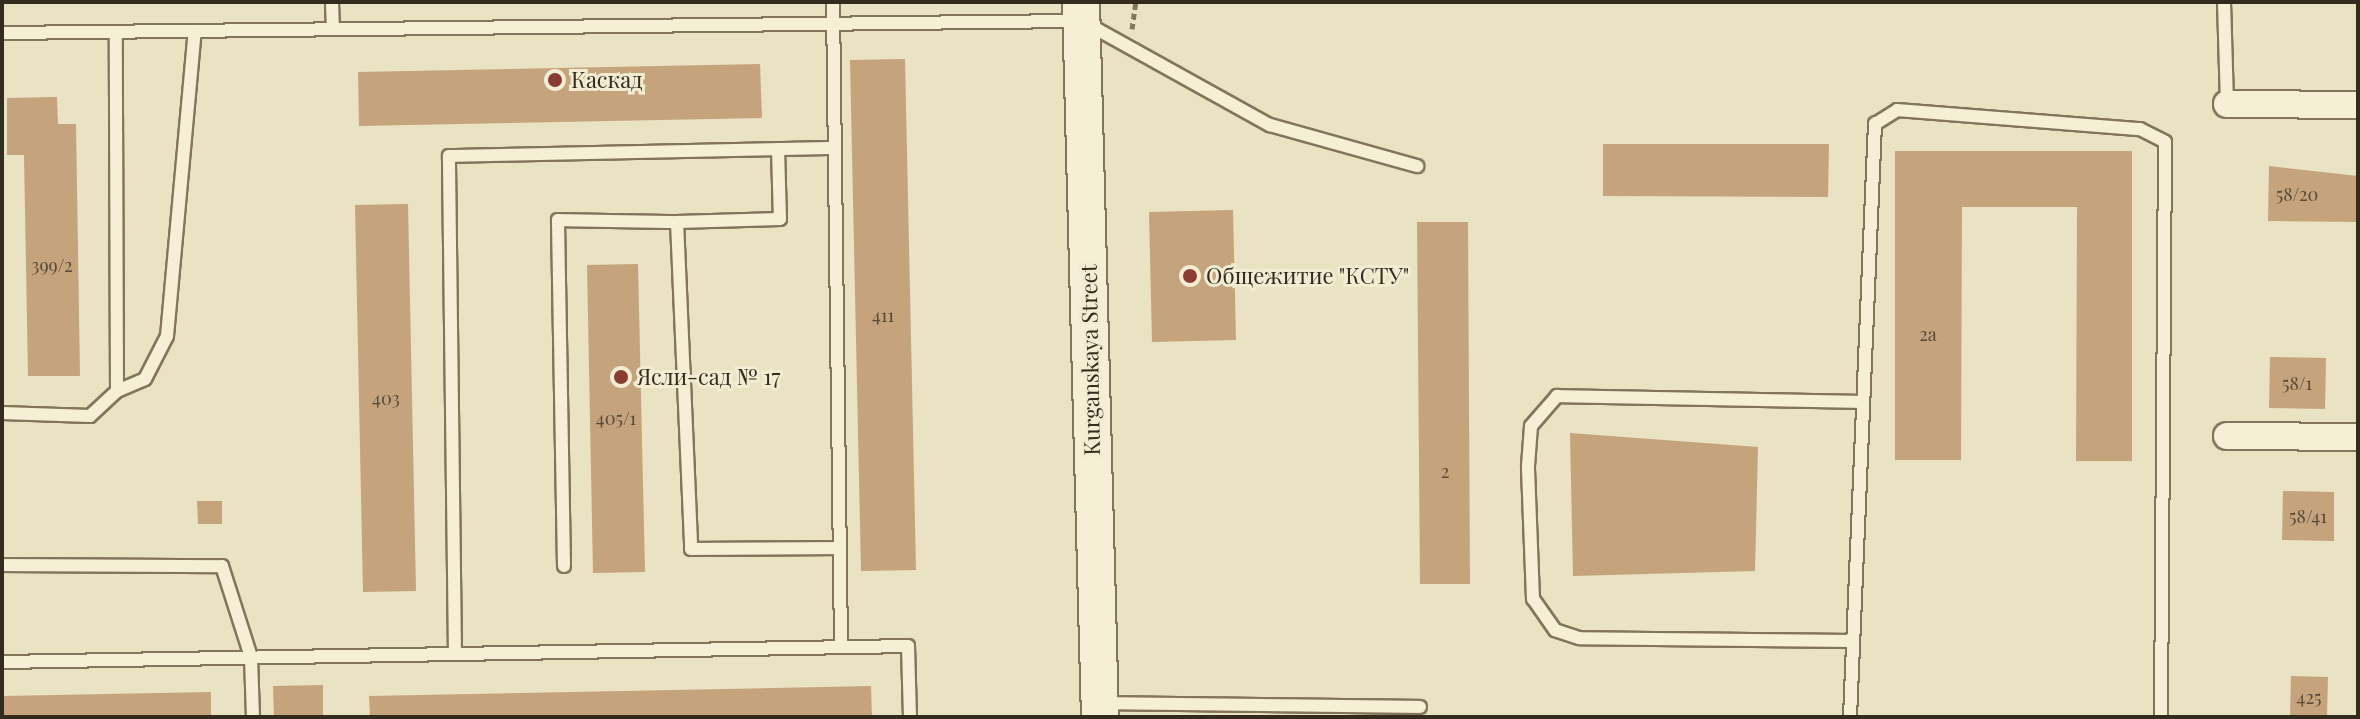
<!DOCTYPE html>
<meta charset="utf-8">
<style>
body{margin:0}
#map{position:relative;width:2360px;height:719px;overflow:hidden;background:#e9e2c3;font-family:"Playfair Display",serif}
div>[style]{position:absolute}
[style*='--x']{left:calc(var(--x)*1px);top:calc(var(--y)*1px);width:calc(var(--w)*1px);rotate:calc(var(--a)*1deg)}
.building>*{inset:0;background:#c4a37d}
.path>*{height:5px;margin-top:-2.5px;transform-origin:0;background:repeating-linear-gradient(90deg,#82755c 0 6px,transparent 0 10px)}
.roads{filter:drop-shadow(2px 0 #82755c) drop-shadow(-2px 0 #82755c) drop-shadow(0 2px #82755c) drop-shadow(0 -2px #82755c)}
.lane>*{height:12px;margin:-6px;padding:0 6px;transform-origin:6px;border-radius:6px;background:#f5efd6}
.street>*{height:26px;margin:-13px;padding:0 13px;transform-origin:13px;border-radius:13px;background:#f5efd6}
.secondary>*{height:36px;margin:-18px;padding:0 18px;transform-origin:18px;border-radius:18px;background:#f5efd6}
.dots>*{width:22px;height:22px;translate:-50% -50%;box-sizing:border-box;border:4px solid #f1ecd2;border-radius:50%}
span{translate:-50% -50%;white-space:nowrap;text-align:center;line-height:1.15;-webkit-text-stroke:6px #f1ecd2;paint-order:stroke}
.number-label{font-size:18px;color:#574936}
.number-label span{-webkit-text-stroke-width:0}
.poi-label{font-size:22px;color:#332b1e}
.left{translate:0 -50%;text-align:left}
.street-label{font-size:22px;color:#332b1e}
.frame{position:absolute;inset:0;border:4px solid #332b1e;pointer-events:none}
</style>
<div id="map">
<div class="building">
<div style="clip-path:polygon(905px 59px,916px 570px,861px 571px,850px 60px)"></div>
<div style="clip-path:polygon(760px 64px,762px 118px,359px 126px,358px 72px)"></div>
<div style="clip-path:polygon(57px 97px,58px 124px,76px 124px,80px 376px,28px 376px,24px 155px,7px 155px,7px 98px)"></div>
<div style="clip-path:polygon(1603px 144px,1829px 144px,1828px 197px,1603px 196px)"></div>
<div style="clip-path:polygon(1895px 151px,2132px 151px,2132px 461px,2076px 461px,2077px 207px,1962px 207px,1961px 460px,1895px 460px)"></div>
<div style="clip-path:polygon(2269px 166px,2358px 176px,2358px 222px,2268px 221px)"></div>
<div style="clip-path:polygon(408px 204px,416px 591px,363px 592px,355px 205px)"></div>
<div style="clip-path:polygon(1233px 210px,1236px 340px,1152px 342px,1149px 212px)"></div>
<div style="clip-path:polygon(1417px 222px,1468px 222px,1470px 584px,1420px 584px)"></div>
<div style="clip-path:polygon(638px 264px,645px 572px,593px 573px,587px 265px)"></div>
<div style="clip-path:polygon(2270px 357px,2326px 358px,2325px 409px,2269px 408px)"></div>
<div style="clip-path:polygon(1570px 433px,1758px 447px,1755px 571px,1573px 576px)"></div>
<div style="clip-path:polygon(2283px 491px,2334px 492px,2334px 541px,2282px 540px)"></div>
<div style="clip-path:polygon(197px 501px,222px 501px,222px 524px,198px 524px)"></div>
<div style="clip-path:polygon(2291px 676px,2328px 677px,2327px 717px,2290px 717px)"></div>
<div style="clip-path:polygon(323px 685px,323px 717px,274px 717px,273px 686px)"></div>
<div style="clip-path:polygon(871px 686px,872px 717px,370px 717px,369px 696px)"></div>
<div style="clip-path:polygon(211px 692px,211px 717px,2px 717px,2px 696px)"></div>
</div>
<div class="path">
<div style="--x:1132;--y:29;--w:27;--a:-82"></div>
</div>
<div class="roads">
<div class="lane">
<div style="--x:332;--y:2;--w:27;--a:88"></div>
<div style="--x:833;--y:2;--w:645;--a:89.29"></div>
<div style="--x:2224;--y:2;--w:102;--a:88.3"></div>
<div style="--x:2;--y:33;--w:1080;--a:-0.64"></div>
<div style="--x:1082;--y:21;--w:215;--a:29"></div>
<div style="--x:1270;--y:125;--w:153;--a:15.6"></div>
<div style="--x:778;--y:149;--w:70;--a:88.4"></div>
<div style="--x:780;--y:219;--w:103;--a:178.3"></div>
<div style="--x:677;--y:222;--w:327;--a:87.5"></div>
<div style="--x:691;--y:549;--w:149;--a:-0.4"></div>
<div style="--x:117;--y:391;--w:30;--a:-23"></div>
<div style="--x:145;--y:379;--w:48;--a:-62.9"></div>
<div style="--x:167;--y:336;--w:306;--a:-84.8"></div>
<div style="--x:2;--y:413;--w:88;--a:2"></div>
<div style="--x:90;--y:416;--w:37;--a:-43"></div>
<div style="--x:117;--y:391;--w:359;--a:-90.2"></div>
<div style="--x:2;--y:565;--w:220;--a:0.3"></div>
<div style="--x:222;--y:566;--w:96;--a:72.3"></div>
<div style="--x:251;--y:657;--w:60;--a:88.1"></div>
<div style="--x:564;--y:566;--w:346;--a:-91"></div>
<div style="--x:558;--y:220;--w:119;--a:1"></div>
<div style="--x:1852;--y:641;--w:273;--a:-179.4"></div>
<div style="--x:1579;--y:638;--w:25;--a:-162"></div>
<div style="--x:1555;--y:630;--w:38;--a:-125"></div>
<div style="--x:1533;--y:599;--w:133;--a:-92.2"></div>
<div style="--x:1528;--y:466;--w:40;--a:-85.7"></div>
<div style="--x:1531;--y:426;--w:40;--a:-49"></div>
<div style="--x:1557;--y:396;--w:302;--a:1.1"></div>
<div style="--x:455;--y:654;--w:498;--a:-90.7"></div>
<div style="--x:449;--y:156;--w:386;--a:-1.2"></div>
<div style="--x:2;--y:662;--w:906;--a:-1.01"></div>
<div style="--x:908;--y:646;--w:71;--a:88.4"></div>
<div style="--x:1102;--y:703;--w:318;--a:0.7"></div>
<div style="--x:1850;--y:717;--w:594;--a:-87.59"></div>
<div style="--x:1875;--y:124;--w:26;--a:-32"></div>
<div style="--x:1897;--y:110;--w:244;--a:4.5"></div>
<div style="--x:2140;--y:129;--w:28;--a:27"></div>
<div style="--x:2165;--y:142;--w:575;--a:90.4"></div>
</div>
<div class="street">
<div style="--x:2227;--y:104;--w:131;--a:0.4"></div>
<div style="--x:2227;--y:436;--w:131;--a:0.4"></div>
</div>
<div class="secondary">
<div style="--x:1081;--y:2;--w:715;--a:88.48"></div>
</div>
</div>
<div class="dots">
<div style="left:555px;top:80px;background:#8b3c32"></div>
<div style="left:1190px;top:276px;background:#8b3c32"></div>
<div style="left:621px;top:377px;background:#8b3c32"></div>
</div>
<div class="number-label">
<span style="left:2297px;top:194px">58/20</span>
<span style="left:52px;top:265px">399/2</span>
<span style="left:883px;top:315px">411</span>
<span style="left:1928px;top:334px">2а</span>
<span style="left:2297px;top:383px">58/1</span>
<span style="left:386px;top:398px">403</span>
<span style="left:616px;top:418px">405/1</span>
<span style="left:1445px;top:471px">2</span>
<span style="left:2308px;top:516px">58/41</span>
<span style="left:2309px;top:697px">425</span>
</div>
<div class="poi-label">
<span class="left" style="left:571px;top:80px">Каскад</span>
<span class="left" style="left:1206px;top:276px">Общежитие "КСТУ"</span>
<span class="left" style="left:637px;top:377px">Ясли-сад № 17</span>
</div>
<div class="street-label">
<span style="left:1090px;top:360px;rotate:-91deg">Kurganskaya Street</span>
</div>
<div class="frame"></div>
</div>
